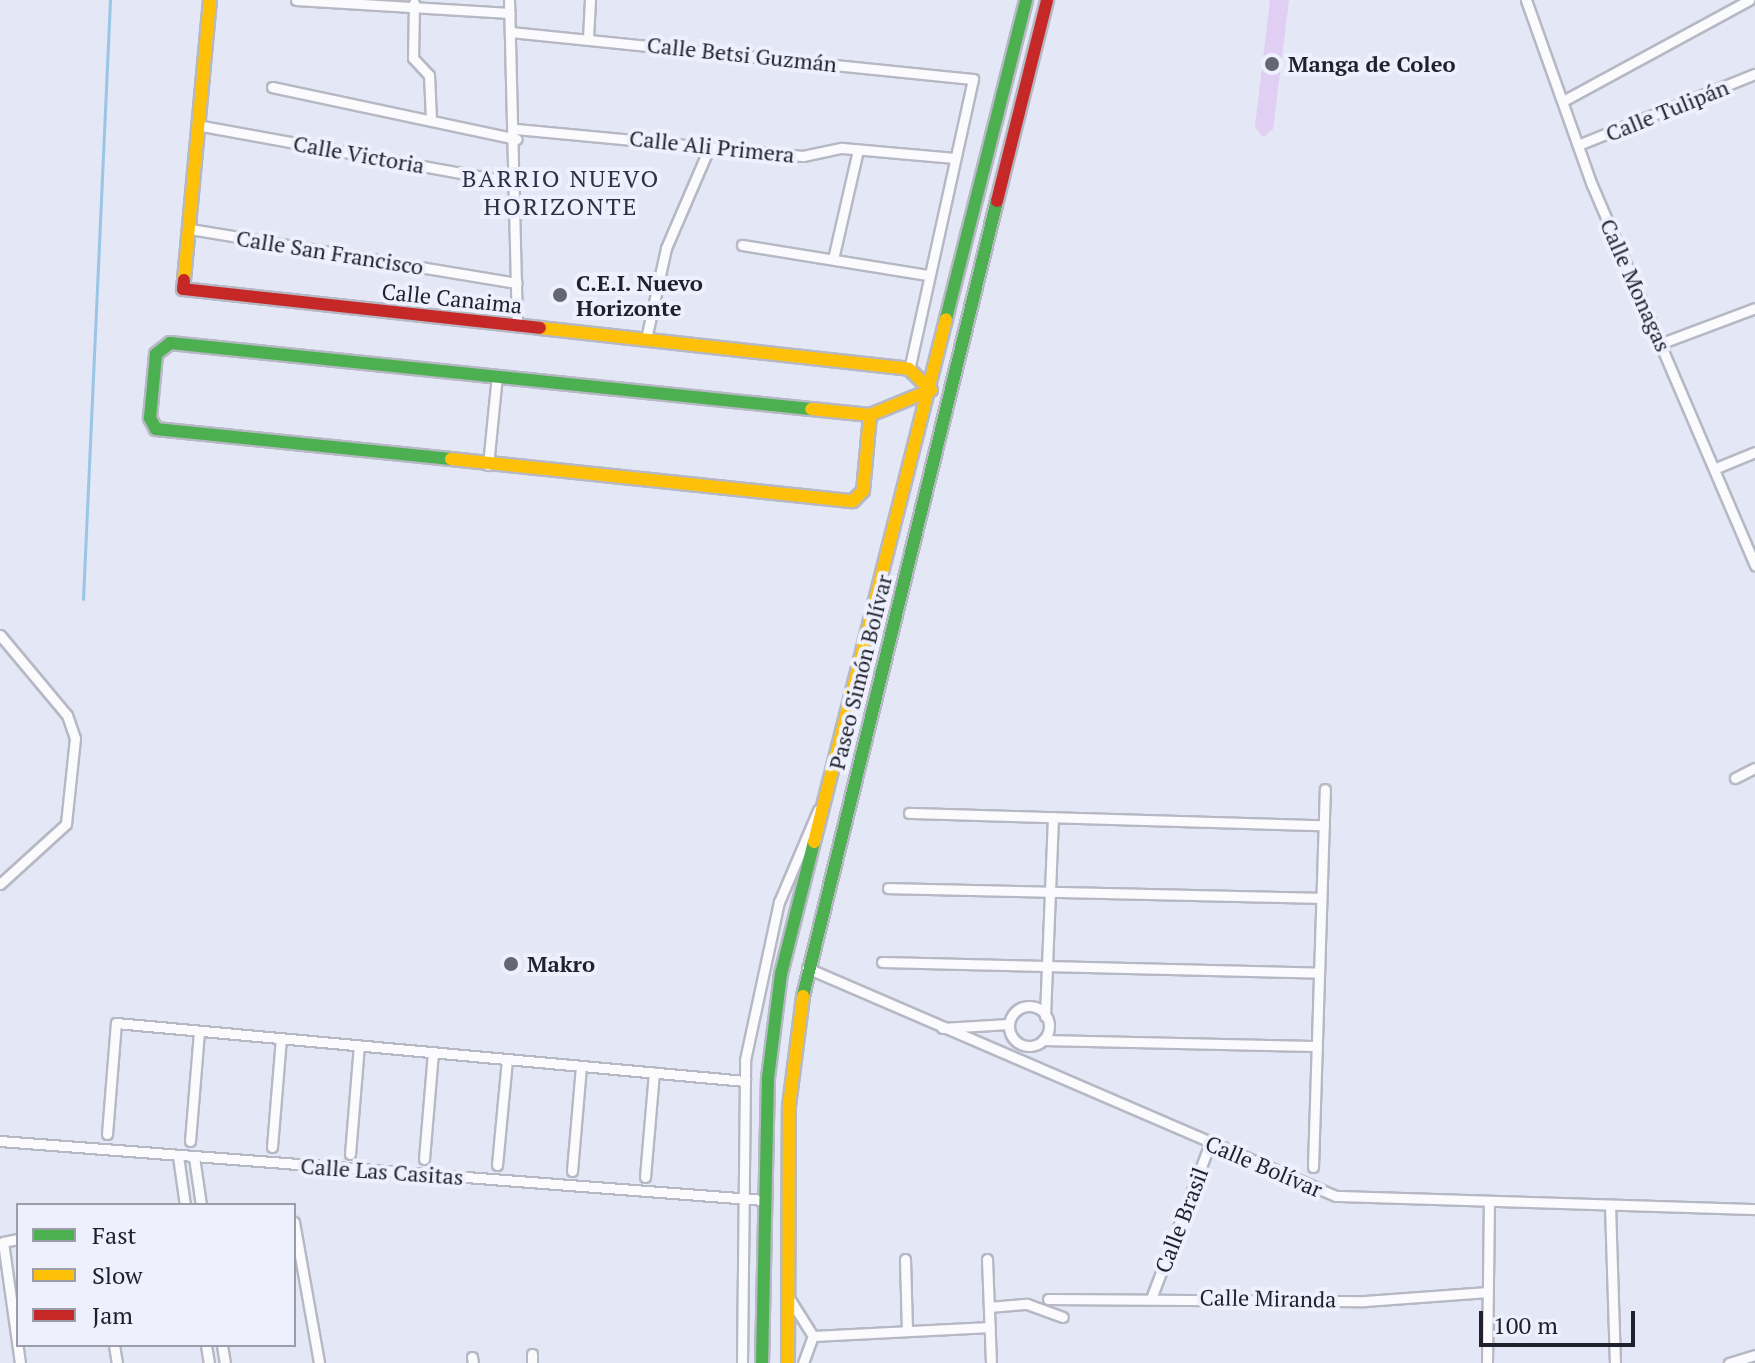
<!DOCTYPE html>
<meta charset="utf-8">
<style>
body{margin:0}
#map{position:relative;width:1755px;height:1363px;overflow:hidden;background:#e4e7f5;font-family:"PT Serif",serif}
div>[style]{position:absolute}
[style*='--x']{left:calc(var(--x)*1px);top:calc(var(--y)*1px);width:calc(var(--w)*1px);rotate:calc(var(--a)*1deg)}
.green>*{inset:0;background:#e0cff2}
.stream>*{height:3px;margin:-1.5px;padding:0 1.5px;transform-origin:1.5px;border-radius:1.5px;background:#9bc5e6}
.roads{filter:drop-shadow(2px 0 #b6b8c4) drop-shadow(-2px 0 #b6b8c4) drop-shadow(0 2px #b6b8c4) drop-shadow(0 -2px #b6b8c4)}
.street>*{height:9px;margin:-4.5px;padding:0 4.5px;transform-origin:4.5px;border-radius:4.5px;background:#fbfbfe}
.street>.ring{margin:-4.5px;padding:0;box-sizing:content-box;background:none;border:9px solid #fbfbfe;border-radius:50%}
.fast>*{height:12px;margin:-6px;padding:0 6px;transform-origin:6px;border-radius:6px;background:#4caf50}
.slow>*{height:12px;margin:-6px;padding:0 6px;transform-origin:6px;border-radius:6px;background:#ffc107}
.jam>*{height:12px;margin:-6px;padding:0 6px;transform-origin:6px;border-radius:6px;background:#c62828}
.dots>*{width:22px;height:22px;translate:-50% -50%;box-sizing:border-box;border:4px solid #eef1fd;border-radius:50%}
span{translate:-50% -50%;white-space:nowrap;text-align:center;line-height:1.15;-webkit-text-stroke:8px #eef1fd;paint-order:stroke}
.street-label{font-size:22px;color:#1f212c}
.poi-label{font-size:22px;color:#1f212c;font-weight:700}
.left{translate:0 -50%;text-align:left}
.neighbourhood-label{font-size:24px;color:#2e3249;letter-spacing:2px}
.legend{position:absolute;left:16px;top:1203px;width:280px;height:144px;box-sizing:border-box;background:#eef1fd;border:2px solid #9b9ea9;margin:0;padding:10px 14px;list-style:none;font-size:24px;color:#1f212c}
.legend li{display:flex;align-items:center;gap:16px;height:40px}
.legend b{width:40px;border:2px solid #9b9ea9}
.scale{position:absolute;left:1479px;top:1311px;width:156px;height:36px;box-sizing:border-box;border:4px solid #1f212c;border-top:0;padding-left:10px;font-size:24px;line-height:28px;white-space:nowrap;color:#1f212c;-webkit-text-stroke:6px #eef1fd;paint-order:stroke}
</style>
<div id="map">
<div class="green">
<div style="clip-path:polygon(1270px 0,1289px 0,1273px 129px,1263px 137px,1255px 127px)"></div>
</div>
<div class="stream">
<div style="--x:83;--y:599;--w:600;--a:-87.42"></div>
</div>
<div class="roads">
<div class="street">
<div style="--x:296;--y:0;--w:214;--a:3.5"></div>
<div style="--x:509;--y:0;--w:325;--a:88.6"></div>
<div style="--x:1526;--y:0;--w:196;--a:70.4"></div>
<div style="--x:1592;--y:185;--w:414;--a:66.8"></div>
<div style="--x:414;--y:3;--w:55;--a:91"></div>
<div style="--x:413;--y:58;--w:23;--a:47"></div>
<div style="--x:429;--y:75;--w:44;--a:87.4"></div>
<div style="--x:510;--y:32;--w:465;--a:5.8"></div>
<div style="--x:973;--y:79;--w:297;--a:102.4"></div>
<div style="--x:588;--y:38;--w:38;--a:-87"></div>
<div style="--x:272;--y:87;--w:250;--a:12"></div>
<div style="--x:1563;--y:101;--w:212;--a:-28.5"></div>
<div style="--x:202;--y:126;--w:319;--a:10.3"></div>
<div style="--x:516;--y:129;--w:288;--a:5.4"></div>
<div style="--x:803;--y:156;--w:40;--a:-12"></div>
<div style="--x:842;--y:148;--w:113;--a:5.1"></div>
<div style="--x:1578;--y:145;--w:191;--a:-21.9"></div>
<div style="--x:190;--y:229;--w:331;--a:9.4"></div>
<div style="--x:742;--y:245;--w:188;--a:9.2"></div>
<div style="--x:833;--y:259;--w:112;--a:-77.1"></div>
<div style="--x:646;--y:339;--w:93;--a:-77.6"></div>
<div style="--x:666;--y:248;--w:111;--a:-66.7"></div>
<div style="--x:1662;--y:343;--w:99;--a:-20.6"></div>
<div style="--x:488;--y:465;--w:90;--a:-84.3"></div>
<div style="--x:1716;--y:468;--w:42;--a:-22.3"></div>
<div style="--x:0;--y:635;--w:104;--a:50.1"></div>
<div style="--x:67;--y:715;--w:24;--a:71"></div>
<div style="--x:75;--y:738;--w:86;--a:96"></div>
<div style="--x:66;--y:824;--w:89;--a:137.7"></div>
<div style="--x:1735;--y:778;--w:22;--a:-27"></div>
<div style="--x:909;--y:813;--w:415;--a:1.7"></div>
<div style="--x:888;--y:888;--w:433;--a:1.3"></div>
<div style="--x:882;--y:962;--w:437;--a:1.4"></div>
<div style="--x:807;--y:968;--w:576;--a:23.32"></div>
<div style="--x:1336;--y:1196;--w:419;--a:1.8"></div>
<div class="ring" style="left:1009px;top:1006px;width:31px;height:31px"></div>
<div style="--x:1045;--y:1016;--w:199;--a:-87.7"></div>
<div style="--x:942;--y:1028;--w:67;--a:-3.4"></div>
<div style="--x:1043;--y:1040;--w:274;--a:1.3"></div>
<div style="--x:107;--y:1134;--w:111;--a:-85.4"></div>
<div style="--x:116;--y:1023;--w:632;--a:5.27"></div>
<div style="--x:0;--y:1141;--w:766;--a:4.42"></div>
<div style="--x:190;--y:1141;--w:110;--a:-85.3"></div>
<div style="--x:272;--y:1147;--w:109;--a:-85.3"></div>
<div style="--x:350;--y:1154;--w:109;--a:-85.3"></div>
<div style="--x:178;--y:1156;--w:49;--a:81.9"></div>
<div style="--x:194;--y:1157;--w:49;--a:81.7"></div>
<div style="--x:424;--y:1159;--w:107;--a:-85.2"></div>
<div style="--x:497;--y:1165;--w:106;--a:-84.6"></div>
<div style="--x:1313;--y:1167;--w:378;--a:-88.2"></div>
<div style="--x:572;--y:1171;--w:105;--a:-85.1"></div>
<div style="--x:645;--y:1177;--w:105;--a:-85.1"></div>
<div style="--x:1610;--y:1205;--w:158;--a:88.2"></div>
<div style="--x:294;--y:1222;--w:143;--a:79.9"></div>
<div style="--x:18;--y:1239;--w:15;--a:169"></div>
<div style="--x:3;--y:1242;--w:122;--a:82"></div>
<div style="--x:905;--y:1259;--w:72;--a:88.4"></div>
<div style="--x:987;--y:1259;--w:102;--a:87.8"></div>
<div style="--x:1152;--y:1296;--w:164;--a:-69.2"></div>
<div style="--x:789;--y:1298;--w:45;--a:57.7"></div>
<div style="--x:1048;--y:1299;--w:317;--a:0.4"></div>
<div style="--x:1365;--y:1301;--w:123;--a:-4.2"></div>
<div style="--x:989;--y:1307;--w:38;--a:-5"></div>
<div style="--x:1027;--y:1304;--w:38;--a:20"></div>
<div style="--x:813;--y:1336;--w:177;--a:-2.9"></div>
<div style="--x:114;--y:1345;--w:18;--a:81"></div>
<div style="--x:206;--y:1345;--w:18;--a:81"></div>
<div style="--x:222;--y:1345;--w:18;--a:81"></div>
<div style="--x:532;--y:1354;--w:9;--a:90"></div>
<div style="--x:472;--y:1357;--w:6;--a:81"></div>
<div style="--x:742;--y:1363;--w:303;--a:-89.4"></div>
<div style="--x:745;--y:1060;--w:162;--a:-77.9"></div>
<div style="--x:779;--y:902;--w:100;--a:-67"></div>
<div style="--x:803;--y:1363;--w:29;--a:-70"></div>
<div style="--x:1487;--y:1363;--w:160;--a:-89.3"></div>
<div style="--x:1729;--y:1363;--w:27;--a:-17"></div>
</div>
<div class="fast">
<div style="--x:946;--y:319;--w:329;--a:-75.9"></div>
<div style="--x:451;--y:459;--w:297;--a:-174.2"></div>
<div style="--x:156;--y:429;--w:13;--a:-119"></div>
<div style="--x:150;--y:418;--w:64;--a:-84.6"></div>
<div style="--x:156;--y:354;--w:18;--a:-38"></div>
<div style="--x:170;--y:343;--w:644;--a:5.88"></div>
<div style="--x:803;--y:996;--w:818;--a:-76.29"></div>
<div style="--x:762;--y:1363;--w:285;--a:-88.8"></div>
<div style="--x:768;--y:1078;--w:105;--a:-82.9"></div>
<div style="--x:781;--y:974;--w:136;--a:-76"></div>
</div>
<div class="slow">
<div style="--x:184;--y:280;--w:281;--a:-84.7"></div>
<div style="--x:540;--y:328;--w:371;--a:6.3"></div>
<div style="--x:909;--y:369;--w:30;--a:44"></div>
<div style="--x:931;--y:390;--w:66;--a:157.7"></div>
<div style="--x:870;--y:415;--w:59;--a:-174.2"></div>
<div style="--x:451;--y:459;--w:404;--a:6"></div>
<div style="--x:853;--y:501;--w:14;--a:-45"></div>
<div style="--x:863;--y:491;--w:76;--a:-84.7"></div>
<div style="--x:814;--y:842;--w:539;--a:-75.83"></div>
<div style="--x:788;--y:1363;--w:257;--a:-89.8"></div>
<div style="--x:789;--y:1106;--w:111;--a:-82.7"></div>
</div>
<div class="jam">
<div style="--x:997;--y:201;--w:207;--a:-76"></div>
<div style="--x:184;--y:280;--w:9;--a:96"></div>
<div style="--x:183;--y:289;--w:359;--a:6.2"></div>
</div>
</div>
<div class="dots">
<div style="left:1272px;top:64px;background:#646672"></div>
<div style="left:560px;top:295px;background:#646672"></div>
<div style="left:511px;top:964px;background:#646672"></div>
</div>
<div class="street-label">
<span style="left:742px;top:54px;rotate:6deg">Calle Betsi Guzmán</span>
<span style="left:1667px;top:110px;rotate:-22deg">Calle Tulipán</span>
<span style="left:712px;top:146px;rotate:6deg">Calle Ali Primera</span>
<span style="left:359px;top:154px;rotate:10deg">Calle Victoria</span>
<span style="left:330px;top:252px;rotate:9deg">Calle San Francisco</span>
<span style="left:1636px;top:285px;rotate:66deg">Calle Monagas</span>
<span style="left:452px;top:298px;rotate:6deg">Calle Canaima</span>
<span style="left:860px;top:672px;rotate:-76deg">Paseo Simón Bolívar</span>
<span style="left:1264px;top:1166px;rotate:23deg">Calle Bolívar</span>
<span style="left:382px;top:1171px;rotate:4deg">Calle Las Casitas</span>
<span style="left:1181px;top:1220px;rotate:-69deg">Calle Brasil</span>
<span style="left:1268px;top:1298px;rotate:1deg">Calle Miranda</span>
</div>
<div class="poi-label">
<span class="left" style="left:1288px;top:64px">Manga de Coleo</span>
<span class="left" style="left:576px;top:295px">C.E.I. Nuevo<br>Horizonte</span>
<span class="left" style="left:527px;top:964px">Makro</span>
</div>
<div class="neighbourhood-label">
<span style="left:561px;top:193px">BARRIO NUEVO<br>HORIZONTE</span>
</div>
<ul class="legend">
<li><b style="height:10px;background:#4caf50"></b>Fast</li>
<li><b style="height:10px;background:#ffc107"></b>Slow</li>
<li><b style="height:10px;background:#c62828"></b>Jam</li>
</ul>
<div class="scale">100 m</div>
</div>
